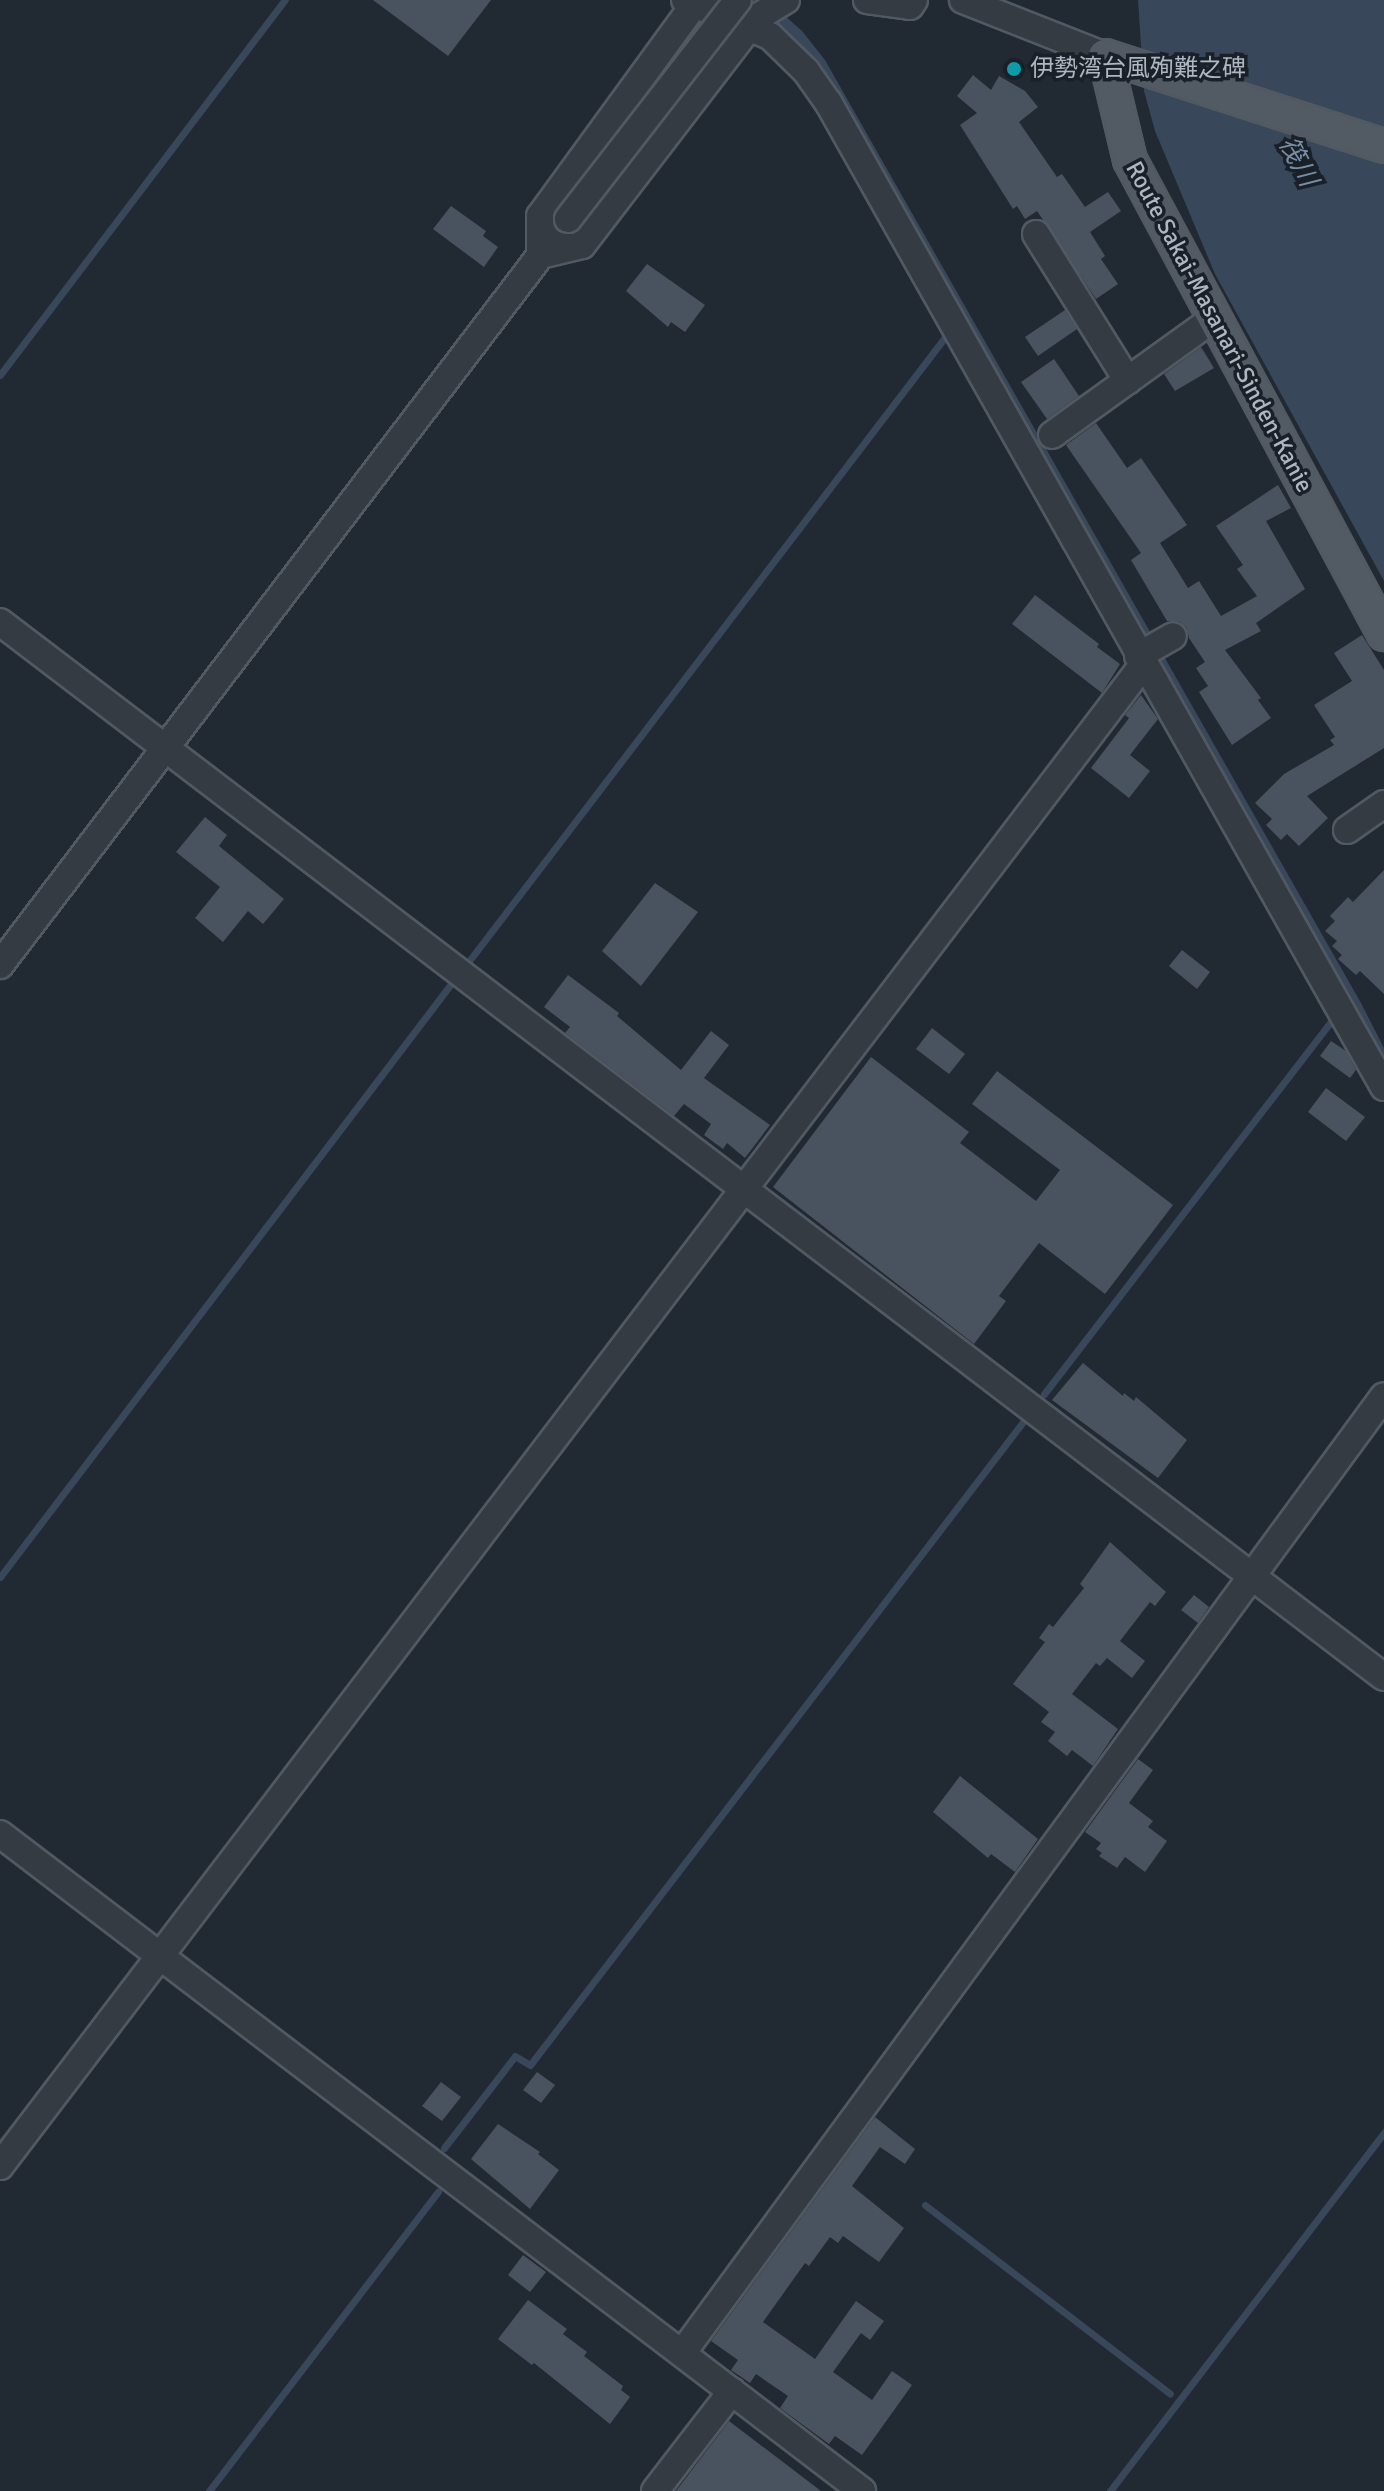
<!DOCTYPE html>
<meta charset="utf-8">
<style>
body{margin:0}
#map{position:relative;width:1384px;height:2491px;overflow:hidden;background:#212933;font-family:Signika,"Noto Sans JP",sans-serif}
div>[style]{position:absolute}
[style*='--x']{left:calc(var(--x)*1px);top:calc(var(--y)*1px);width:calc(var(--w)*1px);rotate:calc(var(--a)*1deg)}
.water>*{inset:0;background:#38475a}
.stream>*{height:7px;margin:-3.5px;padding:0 3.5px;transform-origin:3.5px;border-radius:3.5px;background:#38475a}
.building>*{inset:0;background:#49535f}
.roads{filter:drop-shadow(2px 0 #515962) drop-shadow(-2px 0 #515962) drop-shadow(0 2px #515962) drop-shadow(0 -2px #515962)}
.minor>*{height:26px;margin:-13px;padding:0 13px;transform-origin:13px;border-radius:13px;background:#343b43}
.major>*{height:32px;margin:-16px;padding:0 16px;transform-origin:16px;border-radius:16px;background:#525a64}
.bridges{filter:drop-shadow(2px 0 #515962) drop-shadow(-2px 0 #515962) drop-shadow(0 2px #515962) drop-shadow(0 -2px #515962)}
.minor-bridge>*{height:26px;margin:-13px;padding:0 13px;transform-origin:13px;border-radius:13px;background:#343b43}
.dots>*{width:22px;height:22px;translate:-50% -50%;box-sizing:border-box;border:4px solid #192028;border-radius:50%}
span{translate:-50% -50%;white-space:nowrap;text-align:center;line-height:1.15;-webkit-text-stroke:7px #192028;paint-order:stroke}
.poi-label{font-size:24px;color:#aeb6c1}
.left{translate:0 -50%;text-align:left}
.street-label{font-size:24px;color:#aeb6c1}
.water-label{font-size:26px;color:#798ea6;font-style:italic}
</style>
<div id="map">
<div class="water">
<div style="clip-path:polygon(730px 0,753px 0,783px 14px,802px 31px,825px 60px,1361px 1003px,1384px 1048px,1384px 1063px,811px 59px,790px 34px)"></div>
<div style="clip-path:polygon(1138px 0,1384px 0,1384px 581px,1215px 274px,1155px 131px,1144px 91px)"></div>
</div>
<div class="stream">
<div style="--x:0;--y:375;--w:471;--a:-52.8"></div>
<div style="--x:469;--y:961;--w:785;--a:-52.66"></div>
<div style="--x:1044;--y:1394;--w:471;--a:-52.4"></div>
<div style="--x:0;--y:1577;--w:745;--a:-52.75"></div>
<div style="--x:444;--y:2148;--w:116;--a:-52.3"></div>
<div style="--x:515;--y:2056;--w:17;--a:31"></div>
<div style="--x:530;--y:2065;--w:815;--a:-52.53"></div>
<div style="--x:925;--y:2205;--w:309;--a:37.6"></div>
<div style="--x:209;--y:2491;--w:377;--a:-52.6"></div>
<div style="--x:1110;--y:2491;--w:452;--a:-52.6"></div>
</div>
<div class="building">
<div style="clip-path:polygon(373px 0,491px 0,448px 56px)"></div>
<div style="clip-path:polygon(973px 75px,991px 90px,999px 76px,1025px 91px,1038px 107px,1019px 122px,1057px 177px,1062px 174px,1085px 207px,1108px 192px,1121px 211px,1090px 232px,1105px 256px,1101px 259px,1118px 284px,1096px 299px,1037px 211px,1025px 219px,1017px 206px,1013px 209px,960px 125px,977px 113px,957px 96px)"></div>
<div style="clip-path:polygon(451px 206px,486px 231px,483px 236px,498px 247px,484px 267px,433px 229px)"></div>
<div style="clip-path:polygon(647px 264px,705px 305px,685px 332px,671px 322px,668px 327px,626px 291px)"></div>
<div style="clip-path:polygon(1065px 310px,1077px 329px,1038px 356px,1025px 337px)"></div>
<div style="clip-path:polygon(1201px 347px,1214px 368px,1175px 391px,1164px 374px)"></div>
<div style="clip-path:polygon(1054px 359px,1079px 396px,1047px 419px,1021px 382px)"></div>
<div style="clip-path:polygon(1096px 423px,1127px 468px,1141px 458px,1187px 525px,1160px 543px,1188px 588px,1199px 581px,1221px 616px,1257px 596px,1237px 569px,1243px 565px,1216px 526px,1278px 485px,1291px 508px,1266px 521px,1305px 589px,1256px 623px,1261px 631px,1225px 650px,1261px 698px,1258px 700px,1271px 718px,1232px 745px,1199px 692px,1208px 686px,1196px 668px,1205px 662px,1189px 638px,1186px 627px,1180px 622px,1167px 621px,1131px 560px,1141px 553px,1066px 445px)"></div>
<div style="clip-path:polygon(1035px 595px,1099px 644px,1097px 647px,1120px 664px,1102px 693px,1012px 624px)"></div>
<div style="clip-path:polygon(1362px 635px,1384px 670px,1384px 748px,1307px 796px,1328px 818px,1299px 846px,1287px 834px,1281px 840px,1266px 825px,1272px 819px,1255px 803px,1284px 774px,1334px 745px,1330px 740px,1335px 737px,1314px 705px,1352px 681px,1334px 653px)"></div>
<div style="clip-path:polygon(1141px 695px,1158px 719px,1130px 755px,1150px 771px,1129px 798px,1091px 768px,1129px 718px,1125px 715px)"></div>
<div style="clip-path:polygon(205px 817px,227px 835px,219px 846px,284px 899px,263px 924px,248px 911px,223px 942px,195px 918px,220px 887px,176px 852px)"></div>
<div style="clip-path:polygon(1384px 870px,1384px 994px,1360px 971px,1356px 975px,1338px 959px,1342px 955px,1332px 946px,1337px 941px,1325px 931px,1335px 921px,1330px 916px,1348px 897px,1353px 902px)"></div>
<div style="clip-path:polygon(655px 883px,698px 912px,641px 986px,602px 951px)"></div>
<div style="clip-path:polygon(1182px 950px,1210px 972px,1197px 989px,1169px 966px)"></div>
<div style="clip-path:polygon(568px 975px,619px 1013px,617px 1016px,681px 1070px,711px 1031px,729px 1045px,704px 1078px,770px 1125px,745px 1158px,727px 1143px,723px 1149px,704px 1135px,711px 1124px,684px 1104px,674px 1116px,565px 1033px,570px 1027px,544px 1007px)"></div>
<div style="clip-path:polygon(932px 1028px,965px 1054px,949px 1074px,916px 1049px)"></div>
<div style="clip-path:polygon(1331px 1041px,1346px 1051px,1356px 1070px,1350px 1078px,1320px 1056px)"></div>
<div style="clip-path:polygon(871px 1057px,969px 1132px,960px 1143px,1036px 1201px,1060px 1170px,972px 1104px,997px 1071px,1173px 1205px,1105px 1294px,1039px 1243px,999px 1296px,1006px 1301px,974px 1344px,773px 1187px)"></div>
<div style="clip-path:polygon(1326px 1088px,1365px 1117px,1346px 1141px,1308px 1112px)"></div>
<div style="clip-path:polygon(1083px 1363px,1123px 1396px,1124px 1393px,1134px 1401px,1136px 1397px,1187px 1440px,1158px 1478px,1052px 1400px)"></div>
<div style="clip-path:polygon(1110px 1542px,1166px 1592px,1155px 1606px,1150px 1602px,1120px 1641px,1145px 1661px,1132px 1678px,1107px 1658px,1100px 1666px,1096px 1663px,1072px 1694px,1118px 1729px,1093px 1766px,1072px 1750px,1067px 1756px,1048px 1741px,1055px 1732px,1041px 1722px,1049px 1712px,1013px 1684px,1045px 1642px,1039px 1638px,1049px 1624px,1053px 1627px,1084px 1588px,1080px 1584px)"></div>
<div style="clip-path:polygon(1194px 1595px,1209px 1607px,1198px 1623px,1181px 1610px)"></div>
<div style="clip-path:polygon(1138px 1759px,1153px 1770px,1129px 1803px,1153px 1821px,1148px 1827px,1167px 1841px,1145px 1872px,1125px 1857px,1117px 1868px,1099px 1856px,1102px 1853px,1096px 1849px,1101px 1843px,1085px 1832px)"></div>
<div style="clip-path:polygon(960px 1776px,1038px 1839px,1015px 1872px,991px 1854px,988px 1858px,933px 1812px)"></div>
<div style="clip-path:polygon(537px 2072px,555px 2085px,541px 2103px,523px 2090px)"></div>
<div style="clip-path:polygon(441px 2082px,461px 2097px,442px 2121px,422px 2106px)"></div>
<div style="clip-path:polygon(875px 2117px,915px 2149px,905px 2164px,880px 2147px,852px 2186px,904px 2228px,879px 2262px,843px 2236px,838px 2243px,830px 2237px,809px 2266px,805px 2263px,763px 2322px,815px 2359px,856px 2301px,884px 2321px,870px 2340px,861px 2333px,833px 2372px,872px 2400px,892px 2371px,912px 2385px,862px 2455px,835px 2436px,829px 2444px,784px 2411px,780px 2408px,788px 2396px,756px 2374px,750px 2383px,731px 2370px,738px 2360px,711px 2341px)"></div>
<div style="clip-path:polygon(498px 2124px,540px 2152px,538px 2154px,559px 2170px,530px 2209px,471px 2159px)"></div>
<div style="clip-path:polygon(523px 2255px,546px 2272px,530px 2292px,508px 2275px)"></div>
<div style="clip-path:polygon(528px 2300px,567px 2329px,563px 2334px,587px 2352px,584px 2356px,623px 2386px,621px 2390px,630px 2397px,610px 2424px,534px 2363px,532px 2365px,498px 2339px)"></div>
<div style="clip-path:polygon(729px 2421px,821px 2491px,676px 2491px)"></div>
</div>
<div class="roads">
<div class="minor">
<div style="--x:685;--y:0;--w:92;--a:23"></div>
<div style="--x:770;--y:36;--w:50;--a:44.2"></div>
<div style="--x:806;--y:71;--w:38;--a:55"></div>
<div style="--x:828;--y:102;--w:1131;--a:60.56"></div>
<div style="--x:867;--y:0;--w:43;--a:7.9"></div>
<div style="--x:910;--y:6;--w:7;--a:-56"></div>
<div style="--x:963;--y:0;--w:153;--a:21.5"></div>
<div style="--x:694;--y:5;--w:261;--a:126.1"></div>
<div style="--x:540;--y:216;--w:39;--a:90"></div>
<div style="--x:540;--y:255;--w:43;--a:-13.4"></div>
<div style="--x:582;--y:245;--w:286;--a:-52.5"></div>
<div style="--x:756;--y:18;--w:35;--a:-31"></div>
<div style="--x:1036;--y:234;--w:173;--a:58"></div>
<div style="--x:1052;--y:435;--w:198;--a:-35.8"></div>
<div style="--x:0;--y:622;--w:1740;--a:37.32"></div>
<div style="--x:1138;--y:656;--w:40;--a:-29.7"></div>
<div style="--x:1347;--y:830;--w:45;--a:-35.1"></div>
<div style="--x:0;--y:965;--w:938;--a:-52.71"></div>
<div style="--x:0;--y:1834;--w:1084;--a:37.31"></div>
<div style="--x:0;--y:2166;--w:1887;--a:-52.71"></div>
<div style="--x:683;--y:2352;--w:1185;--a:-53.75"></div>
<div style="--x:655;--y:2491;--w:126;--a:-52.4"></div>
</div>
<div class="major">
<div style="--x:1384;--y:146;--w:293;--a:-162.1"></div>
<div style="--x:1105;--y:56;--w:107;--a:76.5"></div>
<div style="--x:1130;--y:160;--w:538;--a:61.81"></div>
</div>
</div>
<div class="bridges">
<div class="minor-bridge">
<div style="--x:568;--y:219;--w:277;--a:-52.2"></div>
</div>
</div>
<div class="dots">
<div style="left:1014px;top:69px;background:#0f9aa8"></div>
</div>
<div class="poi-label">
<span class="left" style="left:1030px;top:69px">伊勢湾台風殉難之碑</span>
</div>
<div class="street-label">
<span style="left:1219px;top:327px;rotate:62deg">Route Sakai-Masanari-Sinden-Kanie</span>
</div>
<div class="water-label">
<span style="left:1297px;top:162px;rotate:62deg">筏川</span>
</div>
</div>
